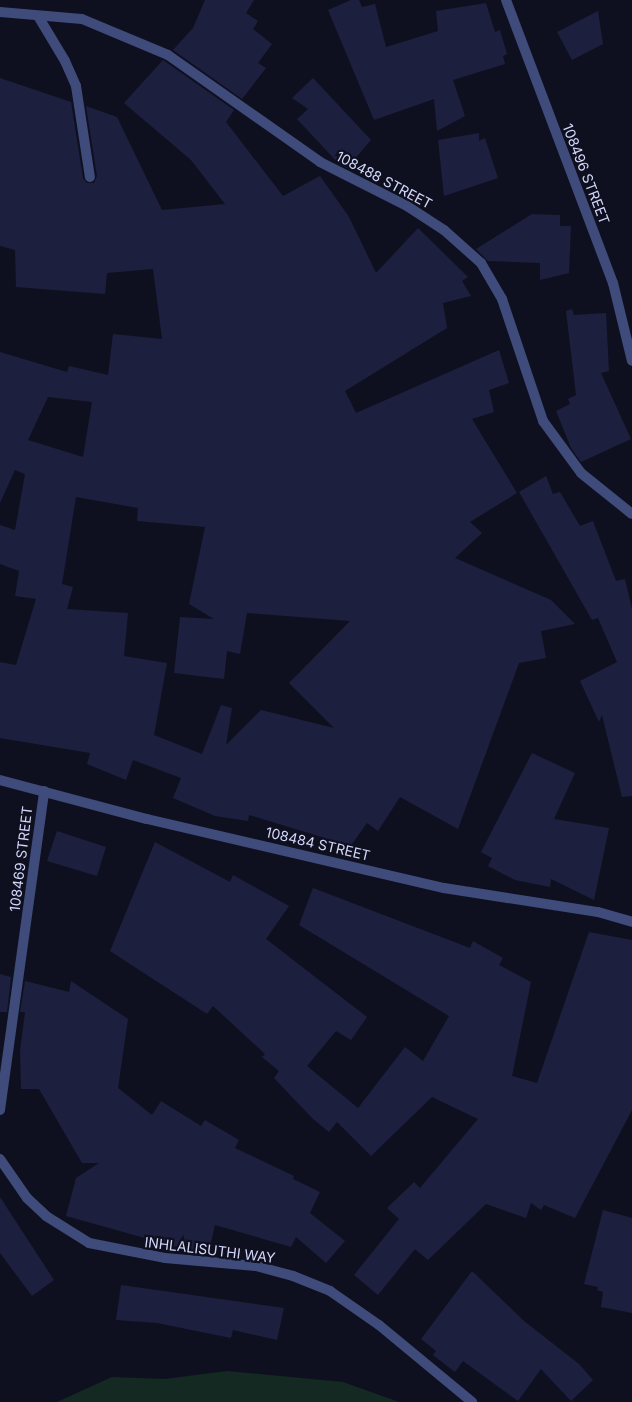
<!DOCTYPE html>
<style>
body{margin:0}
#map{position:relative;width:632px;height:1402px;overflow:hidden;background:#0f101f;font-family:Inter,sans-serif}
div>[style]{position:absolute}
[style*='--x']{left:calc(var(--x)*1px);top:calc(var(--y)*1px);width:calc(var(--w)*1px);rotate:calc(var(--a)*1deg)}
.green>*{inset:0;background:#132922}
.building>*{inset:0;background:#1d1f3e}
.minor>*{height:10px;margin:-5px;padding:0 5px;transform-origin:5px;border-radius:5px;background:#3f4b7a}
span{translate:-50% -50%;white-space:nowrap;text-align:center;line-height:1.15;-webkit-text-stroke:4.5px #0f101f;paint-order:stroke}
.street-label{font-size:14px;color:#d2d7fa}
</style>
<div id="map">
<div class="green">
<div style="clip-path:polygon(227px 1371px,343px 1382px,399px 1402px,57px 1402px,112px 1377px,165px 1379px)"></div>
</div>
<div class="building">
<div style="clip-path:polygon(205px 0,254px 0,246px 13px,258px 21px,253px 29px,272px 44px,258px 63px,266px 68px,242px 99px,173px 50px,193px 28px)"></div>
<div style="clip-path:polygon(351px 0,359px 0,362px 7px,375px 4px,386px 47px,438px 31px,436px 11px,486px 3px,495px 32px,500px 30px,507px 54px,503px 56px,505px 64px,453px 80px,465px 116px,437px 131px,434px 99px,374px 120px,328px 10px)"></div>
<div style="clip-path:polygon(598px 11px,603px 44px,572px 60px,557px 32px)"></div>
<div style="clip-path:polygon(evenodd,163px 60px,234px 110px,226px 122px,283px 196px,320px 176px,349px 217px,376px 273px,418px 228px,468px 277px,462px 281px,471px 296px,443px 303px,447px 328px,345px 391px,356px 413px,499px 350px,509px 383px,489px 390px,494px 412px,472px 419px,517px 493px,470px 522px,482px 533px,455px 558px,551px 600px,575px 624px,541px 631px,546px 658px,519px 663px,458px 829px,400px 797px,378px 831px,367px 823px,347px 851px,325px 838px,249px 815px,248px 821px,215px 816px,173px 798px,181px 778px,133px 760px,126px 780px,87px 764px,90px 753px,0 738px,0 662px,16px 665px,36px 599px,15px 596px,19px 571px,0 564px,0 525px,15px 530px,25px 474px,15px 470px,0 503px,0 352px,67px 372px,69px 366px,108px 375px,113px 334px,162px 339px,153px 269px,107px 273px,105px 294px,16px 287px,15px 250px,0 246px,0 78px,71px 102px,83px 178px,87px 183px,94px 183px,97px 176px,86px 106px,117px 117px,162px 210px,225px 204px,191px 160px,124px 103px,163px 60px,48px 397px,92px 402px,83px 457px,28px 440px,48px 397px,163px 60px,76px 497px,138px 508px,137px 521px,205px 527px,189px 604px,214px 619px,180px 617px,174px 673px,224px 679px,227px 651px,240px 654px,247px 613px,350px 621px,289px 683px,334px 728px,261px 710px,226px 745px,232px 708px,221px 705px,202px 754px,154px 735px,167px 663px,124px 656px,128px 613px,67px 609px,73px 587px,62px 584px,76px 497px)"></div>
<div style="clip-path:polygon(313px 78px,371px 140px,347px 168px,339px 164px,297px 119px,308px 109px,292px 98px)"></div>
<div style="clip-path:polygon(479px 133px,479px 141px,485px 138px,498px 178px,444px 196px,438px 140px)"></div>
<div style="clip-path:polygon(532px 214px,560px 215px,560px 226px,571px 226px,569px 273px,540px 280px,540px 263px,488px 261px,476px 249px)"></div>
<div style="clip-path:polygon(572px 309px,574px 315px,606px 313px,609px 371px,601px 373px,631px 439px,581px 462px,571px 448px,556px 411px,570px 404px,568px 399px,576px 395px,566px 311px)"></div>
<div style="clip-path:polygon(546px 476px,553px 494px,560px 492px,580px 526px,593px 521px,616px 581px,625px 579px,632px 609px,632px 796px,622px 797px,602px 715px,599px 722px,580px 681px,617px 662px,598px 618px,592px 620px,519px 492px)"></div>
<div style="clip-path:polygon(532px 753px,575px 773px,554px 819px,609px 828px,594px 900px,551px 879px,550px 887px,515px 880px,488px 866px,492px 858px,481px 852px)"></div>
<div style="clip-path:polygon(57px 831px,106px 847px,97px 876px,47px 861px)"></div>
<div style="clip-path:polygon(155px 842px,230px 882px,233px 875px,289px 906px,266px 939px,367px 1017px,351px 1040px,336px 1031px,307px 1066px,358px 1108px,405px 1047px,423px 1061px,449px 1016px,299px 925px,313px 888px,470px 948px,473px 941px,503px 958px,499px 965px,531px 982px,512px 1076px,537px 1083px,589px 932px,632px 940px,632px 1110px,575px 1218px,544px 1205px,541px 1210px,531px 1203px,526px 1218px,486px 1204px,428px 1260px,415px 1249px,378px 1295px,354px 1275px,399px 1219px,387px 1208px,414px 1182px,420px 1188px,478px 1119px,432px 1097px,371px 1156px,337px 1122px,329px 1132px,313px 1119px,274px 1078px,279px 1071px,262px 1057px,265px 1054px,213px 1006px,207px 1014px,110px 951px)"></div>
<div style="clip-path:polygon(0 974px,11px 977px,7px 1012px,0 1012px)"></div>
<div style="clip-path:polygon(25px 981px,69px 992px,71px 981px,128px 1019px,118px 1088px,152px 1115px,161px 1101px,201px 1126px,205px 1120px,239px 1140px,235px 1148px,294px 1176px,293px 1179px,320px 1192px,310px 1213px,345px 1241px,326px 1263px,296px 1237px,291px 1247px,215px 1225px,208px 1255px,202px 1254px,66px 1216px,76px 1178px,99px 1163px,82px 1163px,39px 1089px,21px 1089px,20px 1051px,25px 1012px,20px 1012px)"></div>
<div style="clip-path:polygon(0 1197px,54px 1280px,32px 1296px,0 1253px)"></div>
<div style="clip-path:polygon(603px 1210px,632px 1218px,632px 1313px,601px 1307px,603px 1292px,597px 1290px,598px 1287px,584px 1284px)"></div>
<div style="clip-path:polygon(472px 1271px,524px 1321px,579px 1364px,593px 1380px,571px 1401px,541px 1369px,518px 1401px,463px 1361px,455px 1372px,433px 1355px,436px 1351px,421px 1339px)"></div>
<div style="clip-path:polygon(121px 1285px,284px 1308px,277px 1340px,233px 1330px,231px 1338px,157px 1323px,116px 1320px)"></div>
</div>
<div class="minor">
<div style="--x:506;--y:0;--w:303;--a:69.3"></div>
<div style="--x:613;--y:283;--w:80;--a:76.3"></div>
<div style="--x:0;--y:12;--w:82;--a:4.9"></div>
<div style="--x:82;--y:19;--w:93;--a:22.7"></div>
<div style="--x:168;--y:55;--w:186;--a:35.1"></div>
<div style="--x:320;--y:162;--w:97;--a:26.8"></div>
<div style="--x:407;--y:206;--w:44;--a:33"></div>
<div style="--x:444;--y:230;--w:50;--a:41.7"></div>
<div style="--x:481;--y:263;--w:42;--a:59.7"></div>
<div style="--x:502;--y:299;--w:129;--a:71.4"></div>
<div style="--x:543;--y:421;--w:64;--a:53.8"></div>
<div style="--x:581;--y:473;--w:65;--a:38.8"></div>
<div style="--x:38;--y:16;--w:52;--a:59"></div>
<div style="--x:65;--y:61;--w:27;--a:66"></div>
<div style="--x:76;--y:86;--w:92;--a:81.3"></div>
<div style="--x:0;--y:780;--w:152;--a:14.9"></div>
<div style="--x:147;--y:819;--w:305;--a:13.1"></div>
<div style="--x:444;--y:888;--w:156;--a:8.9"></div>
<div style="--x:598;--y:912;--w:35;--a:16"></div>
<div style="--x:0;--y:1110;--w:322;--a:-82.1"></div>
<div style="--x:0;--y:1159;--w:47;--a:55.3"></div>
<div style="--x:27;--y:1198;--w:26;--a:43"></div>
<div style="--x:46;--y:1216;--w:51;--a:32.1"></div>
<div style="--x:89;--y:1243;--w:77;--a:11.2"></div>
<div style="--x:165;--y:1258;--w:91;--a:5"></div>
<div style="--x:256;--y:1266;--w:38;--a:15"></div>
<div style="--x:293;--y:1276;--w:40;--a:22"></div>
<div style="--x:330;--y:1291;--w:60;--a:34.8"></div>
<div style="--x:379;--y:1325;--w:121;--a:39.6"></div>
</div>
<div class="street-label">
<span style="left:586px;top:174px;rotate:69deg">108496 STREET</span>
<span style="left:384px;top:180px;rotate:28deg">108488 STREET</span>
<span style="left:318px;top:844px;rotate:13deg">108484 STREET</span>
<span style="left:21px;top:859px;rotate:-83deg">108469 STREET</span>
<span style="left:210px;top:1250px;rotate:7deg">INHLALISUTHI WAY</span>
</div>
</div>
